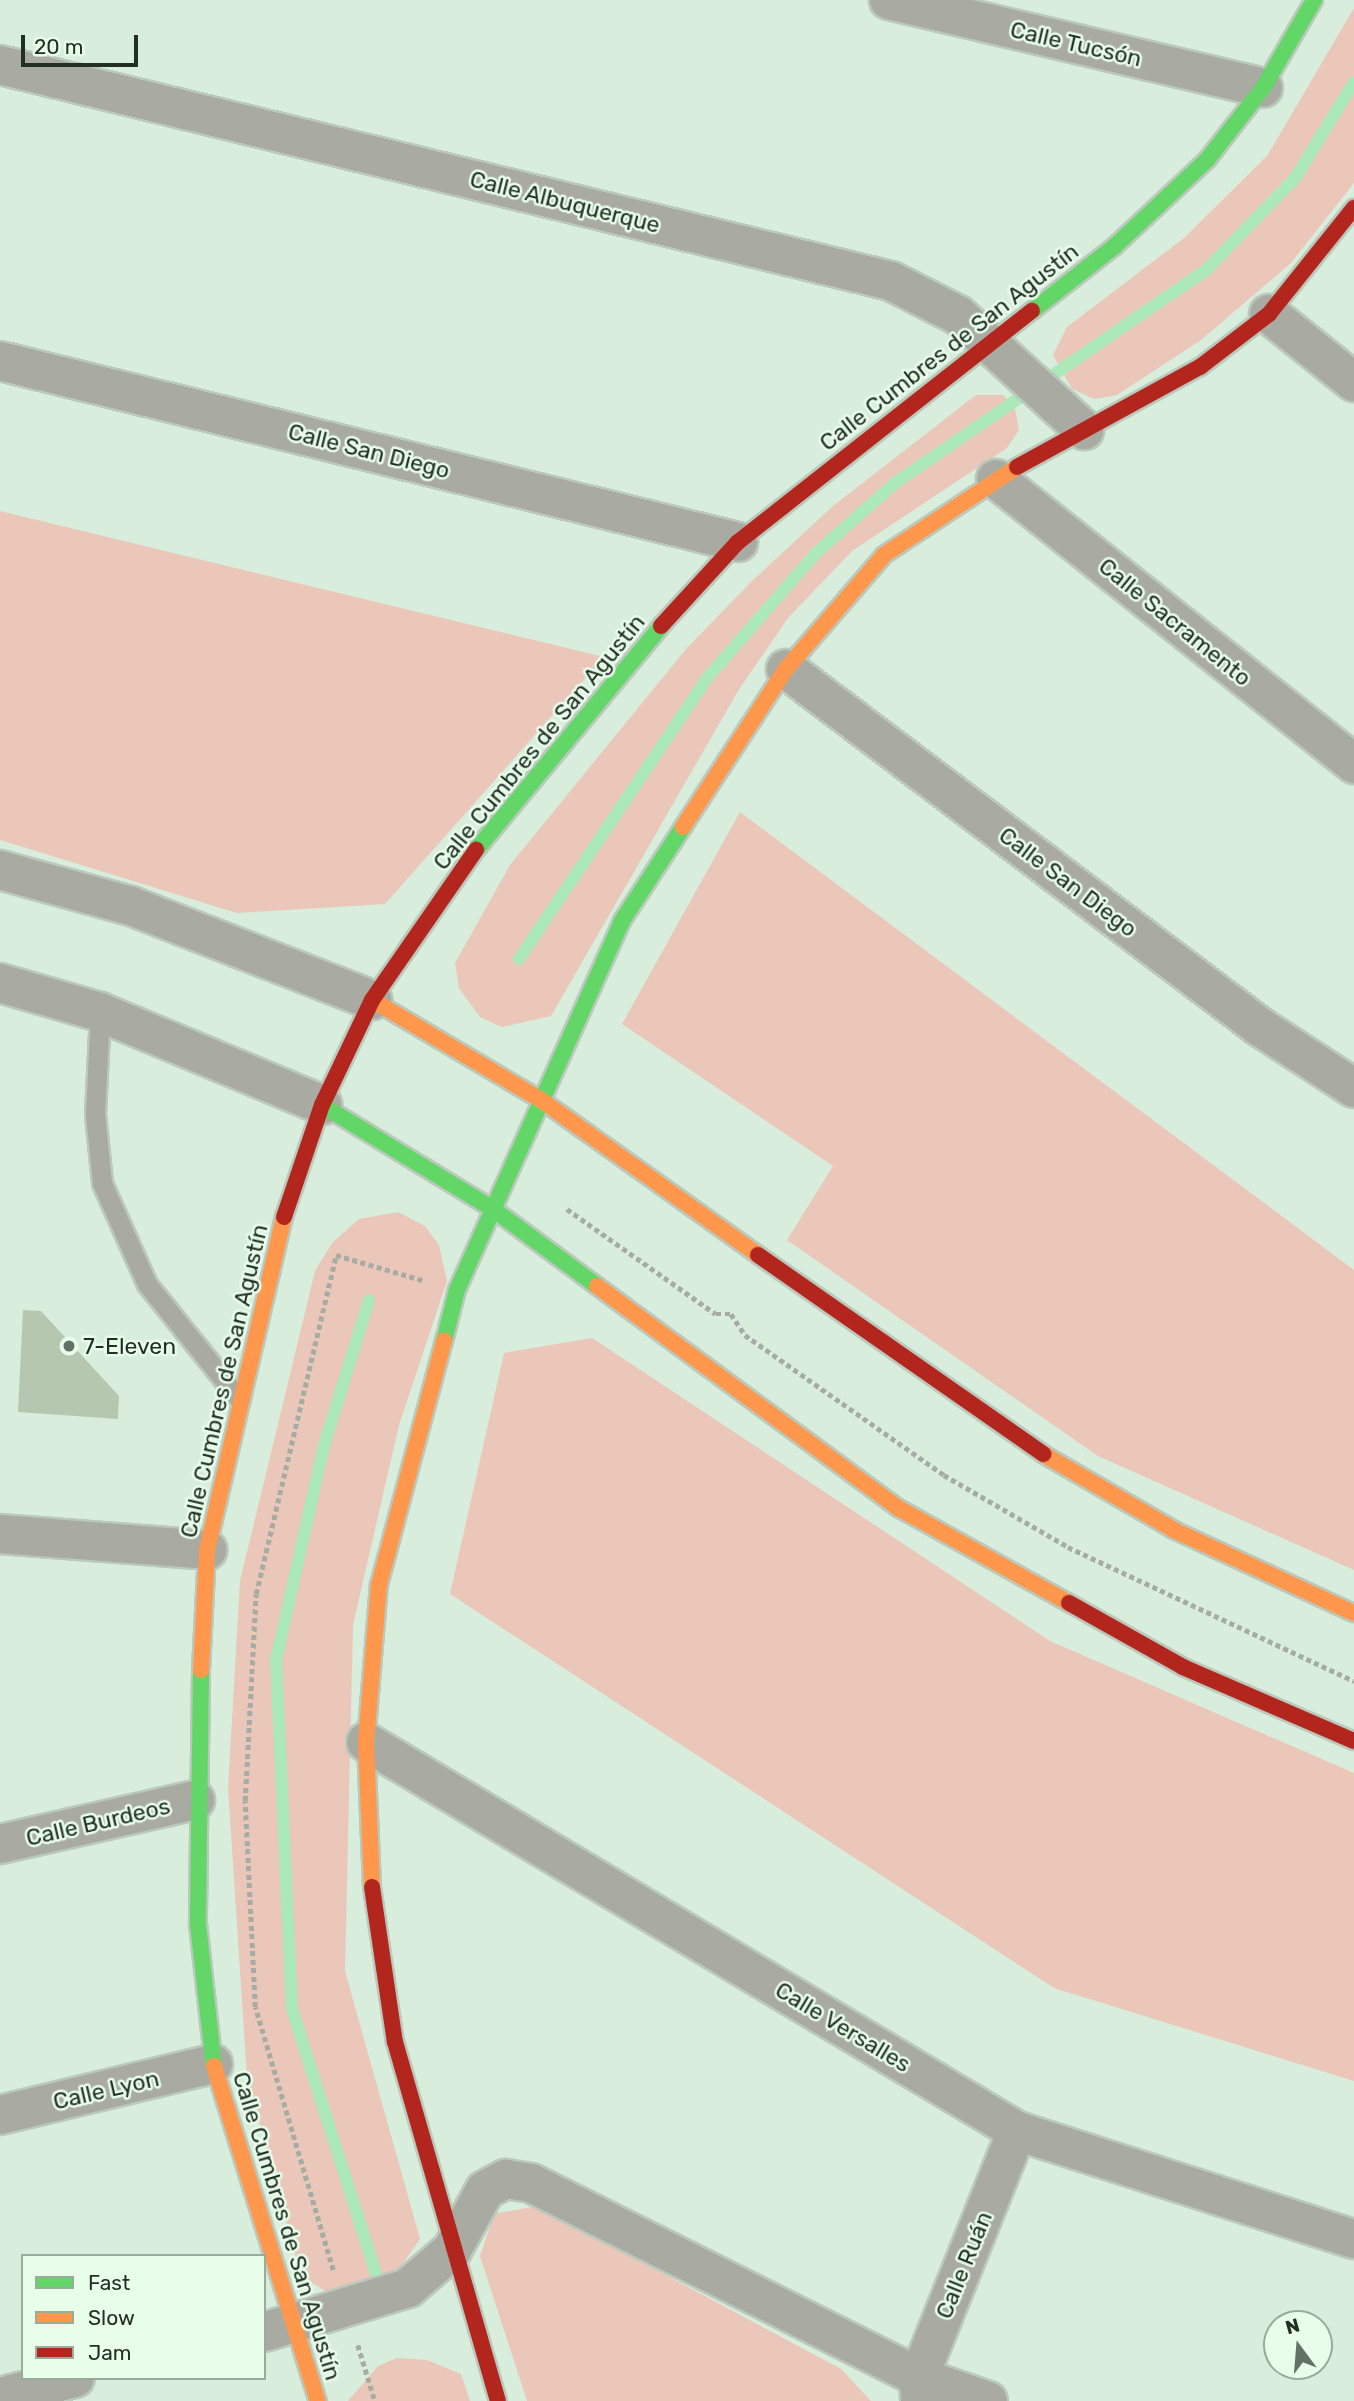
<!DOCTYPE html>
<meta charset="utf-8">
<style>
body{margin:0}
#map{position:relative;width:1354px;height:2401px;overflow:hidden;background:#d9eddc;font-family:Rubik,sans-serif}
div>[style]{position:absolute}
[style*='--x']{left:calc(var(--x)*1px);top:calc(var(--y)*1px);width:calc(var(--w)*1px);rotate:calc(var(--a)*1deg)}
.green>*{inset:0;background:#eac7b8}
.stream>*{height:12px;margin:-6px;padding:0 6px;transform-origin:6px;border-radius:6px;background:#abeab8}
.building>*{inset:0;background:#b6c7af}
.path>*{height:4.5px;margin-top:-2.25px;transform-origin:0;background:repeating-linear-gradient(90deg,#a6aca4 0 5px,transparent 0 8.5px)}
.roads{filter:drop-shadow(2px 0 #bac9bc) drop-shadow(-2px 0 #bac9bc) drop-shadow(0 2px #bac9bc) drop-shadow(0 -2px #bac9bc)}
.lane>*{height:19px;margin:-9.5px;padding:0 9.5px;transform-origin:9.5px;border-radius:9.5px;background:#a9aaa2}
.street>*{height:38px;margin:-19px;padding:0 19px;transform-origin:19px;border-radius:19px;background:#a9aaa2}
.fast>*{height:16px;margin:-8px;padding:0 8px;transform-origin:8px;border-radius:8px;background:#63d668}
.slow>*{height:16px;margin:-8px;padding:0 8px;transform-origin:8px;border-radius:8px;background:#ff974d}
.jam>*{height:16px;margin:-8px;padding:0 8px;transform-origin:8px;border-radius:8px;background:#b3261e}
.dots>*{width:19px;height:19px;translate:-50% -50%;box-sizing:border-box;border:4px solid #e8feeb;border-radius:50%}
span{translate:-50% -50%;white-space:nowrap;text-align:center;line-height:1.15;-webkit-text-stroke:5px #e8feeb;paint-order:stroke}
.street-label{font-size:23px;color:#223024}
.poi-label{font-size:23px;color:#223024}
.left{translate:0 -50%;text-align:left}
.legend{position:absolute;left:21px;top:2254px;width:245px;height:126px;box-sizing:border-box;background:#e8feeb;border:2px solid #99ac9b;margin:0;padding:9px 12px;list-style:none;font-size:21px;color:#223024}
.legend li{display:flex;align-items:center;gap:14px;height:35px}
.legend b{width:35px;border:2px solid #99ac9b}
.north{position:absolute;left:1263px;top:2310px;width:70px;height:70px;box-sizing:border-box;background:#e8feeb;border:2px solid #99ac9b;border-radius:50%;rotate:344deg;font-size:19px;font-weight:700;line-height:28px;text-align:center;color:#223024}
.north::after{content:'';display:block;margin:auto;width:24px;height:32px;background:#627264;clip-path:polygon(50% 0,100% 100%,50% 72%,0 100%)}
.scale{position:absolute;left:21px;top:35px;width:117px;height:32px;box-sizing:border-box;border:4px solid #223024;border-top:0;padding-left:9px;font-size:21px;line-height:24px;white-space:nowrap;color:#223024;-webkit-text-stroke:5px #e8feeb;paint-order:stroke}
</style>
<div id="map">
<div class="green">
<div style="clip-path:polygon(1354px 8px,1354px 183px,1291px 263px,1201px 340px,1117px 395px,1094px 399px,1072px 389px,1053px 355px,1067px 327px,1184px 238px,1267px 156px)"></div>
<div style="clip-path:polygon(976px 395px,1003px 395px,1015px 409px,1019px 430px,1007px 448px,852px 551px,788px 618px,738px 691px,551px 1016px,502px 1027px,480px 1017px,459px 988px,455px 963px,510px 865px,686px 649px,752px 581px,833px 506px)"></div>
<div style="clip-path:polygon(0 511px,604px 657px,385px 904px,237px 913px,0 840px)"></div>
<div style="clip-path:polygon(740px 812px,1354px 1270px,1354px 1570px,1098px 1456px,787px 1240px,833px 1166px,622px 1024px)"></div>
<div style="clip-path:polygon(398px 1212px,425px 1226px,439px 1245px,447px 1281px,399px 1425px,353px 1625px,345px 1971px,420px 2239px,390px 2282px,356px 2294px,325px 2291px,301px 2276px,247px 2077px,228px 1788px,240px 1581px,315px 1271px,332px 1243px,359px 1219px)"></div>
<div style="clip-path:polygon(592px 1338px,1050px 1641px,1354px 1773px,1354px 2081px,1054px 1988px,450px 1594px,504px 1353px)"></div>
<div style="clip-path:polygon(537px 2206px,841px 2369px,871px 2401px,527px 2401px,480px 2256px,494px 2214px)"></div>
<div style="clip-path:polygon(397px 2358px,427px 2360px,461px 2374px,470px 2401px,348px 2401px,378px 2366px)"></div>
</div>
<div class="stream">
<div style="--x:519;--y:959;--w:338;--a:-56.2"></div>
<div style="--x:707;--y:678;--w:167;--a:-48.9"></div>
<div style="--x:817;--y:552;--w:104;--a:-41.5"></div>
<div style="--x:895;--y:483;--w:376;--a:-34.4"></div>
<div style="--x:1205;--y:271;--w:129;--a:-45.9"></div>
<div style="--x:1295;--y:178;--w:113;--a:-58.4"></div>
<div style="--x:369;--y:1300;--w:152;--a:107.2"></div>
<div style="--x:324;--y:1445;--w:219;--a:102.6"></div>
<div style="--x:276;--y:1659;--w:350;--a:87.4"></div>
<div style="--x:292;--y:2009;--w:275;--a:72.4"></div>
</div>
<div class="building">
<div style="clip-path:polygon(23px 1310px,41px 1311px,119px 1396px,118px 1419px,18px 1412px)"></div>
</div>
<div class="path">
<div style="--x:567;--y:1209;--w:182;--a:35.2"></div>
<div style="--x:716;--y:1314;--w:15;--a:0"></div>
<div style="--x:731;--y:1314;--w:25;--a:56"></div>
<div style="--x:745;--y:1335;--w:243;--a:35.1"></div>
<div style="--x:944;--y:1475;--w:143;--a:30.1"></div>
<div style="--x:1068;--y:1547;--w:316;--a:25.1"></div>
<div style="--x:333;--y:2270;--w:274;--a:-106.5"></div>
<div style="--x:255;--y:2007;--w:206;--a:-92.8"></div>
<div style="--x:245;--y:1801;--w:207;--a:-87"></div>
<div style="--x:256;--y:1594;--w:348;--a:-76.7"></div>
<div style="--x:336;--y:1255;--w:90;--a:16.2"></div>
<div style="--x:358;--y:2345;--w:59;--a:73.1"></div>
</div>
<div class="roads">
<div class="lane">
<div style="--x:100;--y:1012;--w:102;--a:92.8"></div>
<div style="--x:95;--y:1114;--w:69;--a:84.2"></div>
<div style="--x:102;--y:1183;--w:111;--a:66"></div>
<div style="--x:147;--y:1284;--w:147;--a:51.3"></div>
</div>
<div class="street">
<div style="--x:889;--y:0;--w:384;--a:13.2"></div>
<div style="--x:0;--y:65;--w:917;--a:13.63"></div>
<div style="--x:891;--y:281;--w:75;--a:26.9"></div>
<div style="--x:958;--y:315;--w:171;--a:42.4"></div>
<div style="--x:1269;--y:314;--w:109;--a:38.7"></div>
<div style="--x:0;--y:361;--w:760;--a:13.78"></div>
<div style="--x:996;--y:479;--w:458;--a:38.5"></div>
<div style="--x:786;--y:669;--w:594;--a:37.06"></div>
<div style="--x:1260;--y:1027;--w:112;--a:33"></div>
<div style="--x:0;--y:870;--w:136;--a:15.4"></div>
<div style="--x:131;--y:906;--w:259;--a:21.3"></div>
<div style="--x:0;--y:983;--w:104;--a:16.2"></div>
<div style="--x:100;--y:1012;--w:241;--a:22.7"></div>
<div style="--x:0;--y:1534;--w:208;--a:4.4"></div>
<div style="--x:366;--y:1742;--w:758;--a:30.86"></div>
<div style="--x:1017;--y:2131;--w:354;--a:17.8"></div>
<div style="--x:0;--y:1844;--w:200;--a:-12.7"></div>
<div style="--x:0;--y:2115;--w:219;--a:-13.5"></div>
<div style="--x:264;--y:2332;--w:151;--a:-17"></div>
<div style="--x:408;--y:2288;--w:58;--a:-40.8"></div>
<div style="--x:452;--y:2250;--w:68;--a:-61.2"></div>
<div style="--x:485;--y:2190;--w:24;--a:-28"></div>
<div style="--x:506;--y:2179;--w:25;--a:9"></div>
<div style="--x:531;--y:2183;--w:434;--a:26.6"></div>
<div style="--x:919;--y:2377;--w:73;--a:19.2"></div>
<div style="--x:0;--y:2397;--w:77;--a:-14.2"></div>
<div style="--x:920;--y:2401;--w:24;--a:-92"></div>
<div style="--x:919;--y:2377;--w:265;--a:-68.3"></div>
</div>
<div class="fast">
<div style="--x:1032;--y:311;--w:105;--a:-38.1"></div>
<div style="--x:1115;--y:246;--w:126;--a:-43.1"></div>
<div style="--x:1207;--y:160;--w:91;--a:-52.1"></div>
<div style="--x:1263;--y:88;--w:102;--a:-59.9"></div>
<div style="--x:476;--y:850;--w:291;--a:-50.4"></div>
<div style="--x:322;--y:1105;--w:200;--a:31.3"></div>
<div style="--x:493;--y:1209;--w:129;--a:36.5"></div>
<div style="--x:444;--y:1341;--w:53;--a:-75.7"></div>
<div style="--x:457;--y:1290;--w:404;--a:-65.9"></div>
<div style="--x:622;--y:921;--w:112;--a:-57"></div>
<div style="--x:201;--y:1670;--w:254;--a:90.7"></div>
<div style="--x:198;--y:1924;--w:143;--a:83.6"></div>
</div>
<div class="slow">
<div style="--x:683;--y:827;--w:189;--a:-56.9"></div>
<div style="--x:786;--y:669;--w:150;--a:-49.3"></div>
<div style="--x:884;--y:555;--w:159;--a:-33.5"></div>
<div style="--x:372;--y:1000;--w:196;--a:30.6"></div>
<div style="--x:541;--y:1100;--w:267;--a:35.5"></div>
<div style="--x:597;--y:1286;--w:376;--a:36.4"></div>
<div style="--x:900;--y:1509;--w:193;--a:29.1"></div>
<div style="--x:1043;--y:1454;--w:151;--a:30.1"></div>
<div style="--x:1174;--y:1530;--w:198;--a:24.8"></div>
<div style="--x:201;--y:1670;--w:120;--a:-87.1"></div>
<div style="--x:207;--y:1550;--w:342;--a:-77"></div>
<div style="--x:372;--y:1887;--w:145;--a:-92.4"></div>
<div style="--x:366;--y:1742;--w:158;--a:-85.3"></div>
<div style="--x:379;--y:1585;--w:253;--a:-75.1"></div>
<div style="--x:214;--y:2066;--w:351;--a:72.8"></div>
</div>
<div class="jam">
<div style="--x:1017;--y:467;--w:209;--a:-28.7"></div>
<div style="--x:1200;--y:367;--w:87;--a:-37.5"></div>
<div style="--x:1269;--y:314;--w:136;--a:-51.3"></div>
<div style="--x:661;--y:626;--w:114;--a:-47.5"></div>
<div style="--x:738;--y:542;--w:374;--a:-38.2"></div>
<div style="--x:284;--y:1217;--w:118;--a:-71.3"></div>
<div style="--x:322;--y:1105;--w:116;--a:-64.5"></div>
<div style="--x:372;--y:1000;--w:183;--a:-55.3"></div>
<div style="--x:758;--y:1255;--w:348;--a:34.9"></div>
<div style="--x:1069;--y:1603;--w:131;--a:29.3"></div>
<div style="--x:1183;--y:1667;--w:186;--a:23.4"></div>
<div style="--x:372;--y:1887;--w:157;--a:81.6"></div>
<div style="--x:395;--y:2042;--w:373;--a:74"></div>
</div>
</div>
<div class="dots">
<div style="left:69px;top:1346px;background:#627264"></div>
</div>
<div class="street-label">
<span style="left:1076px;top:44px;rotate:13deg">Calle Tucsón</span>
<span style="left:565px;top:202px;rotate:14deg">Calle Albuquerque</span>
<span style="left:949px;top:347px;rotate:-38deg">Calle Cumbres de San Agustín</span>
<span style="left:369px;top:451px;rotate:14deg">Calle San Diego</span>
<span style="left:1175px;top:622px;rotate:39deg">Calle Sacramento</span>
<span style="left:539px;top:742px;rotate:-51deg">Calle Cumbres de San Agustín</span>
<span style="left:1068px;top:882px;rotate:37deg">Calle San Diego</span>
<span style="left:224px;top:1381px;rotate:-77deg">Calle Cumbres de San Agustín</span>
<span style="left:98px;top:1822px;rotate:-13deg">Calle Burdeos</span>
<span style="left:843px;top:2027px;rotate:31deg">Calle Versalles</span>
<span style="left:106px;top:2090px;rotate:-13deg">Calle Lyon</span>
<span style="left:287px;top:2226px;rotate:73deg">Calle Cumbres de San Agustín</span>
<span style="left:964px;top:2265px;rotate:-68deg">Calle Ruán</span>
</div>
<div class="poi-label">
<span class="left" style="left:83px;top:1346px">7-Eleven</span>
</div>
<ul class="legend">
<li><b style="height:9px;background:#63d668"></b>Fast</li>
<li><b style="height:9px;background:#ff974d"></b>Slow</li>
<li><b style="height:9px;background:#b3261e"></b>Jam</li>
</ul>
<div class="north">N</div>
<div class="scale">20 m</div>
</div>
